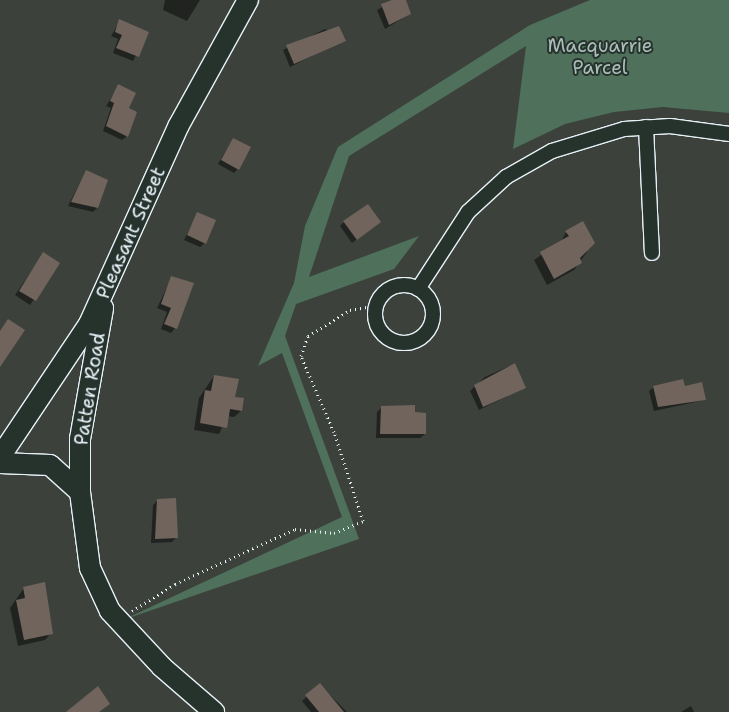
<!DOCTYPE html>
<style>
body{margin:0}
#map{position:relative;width:729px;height:712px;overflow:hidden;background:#3c423b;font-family:"Shantell Sans",sans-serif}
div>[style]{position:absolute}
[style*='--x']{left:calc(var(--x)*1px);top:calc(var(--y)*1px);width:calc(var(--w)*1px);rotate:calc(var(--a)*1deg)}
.green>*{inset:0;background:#4f705a}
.shadow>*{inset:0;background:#0007}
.building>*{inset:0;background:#70645d}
.path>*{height:3px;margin-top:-1.5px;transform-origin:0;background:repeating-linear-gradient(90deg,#e8f1f8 0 1px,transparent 0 5px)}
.roads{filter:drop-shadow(1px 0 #e8f1f8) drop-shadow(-1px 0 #e8f1f8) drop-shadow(0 1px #e8f1f8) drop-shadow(0 -1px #e8f1f8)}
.street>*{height:14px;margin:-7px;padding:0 7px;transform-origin:7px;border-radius:7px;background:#26332d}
.street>.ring{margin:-7px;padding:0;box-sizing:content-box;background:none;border:14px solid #26332d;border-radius:50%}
.secondary>*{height:20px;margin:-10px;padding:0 10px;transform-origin:10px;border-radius:10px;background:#26332d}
span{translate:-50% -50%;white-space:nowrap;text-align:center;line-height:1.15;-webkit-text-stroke:4px #26332d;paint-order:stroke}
.park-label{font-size:19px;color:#abbdb9}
.street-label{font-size:19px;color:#e8f1f8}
</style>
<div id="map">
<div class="green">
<div style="clip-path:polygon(590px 0,729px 0,729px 113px,663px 107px,614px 112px,565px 124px,513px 149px,526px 46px,349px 156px,309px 277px,419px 236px,394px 269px,296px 304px,285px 336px,359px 539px,123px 620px,342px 517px,282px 353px,258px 366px,294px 283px,305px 226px,338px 147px,530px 25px)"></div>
</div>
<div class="shadow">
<div style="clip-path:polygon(165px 0,200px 0,187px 21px,163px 10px)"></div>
<div style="clip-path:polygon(395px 0,404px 0,410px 14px,385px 29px,377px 10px)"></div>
<div style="clip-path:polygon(120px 21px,147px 32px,133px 61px,113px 53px,118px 39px,111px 36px)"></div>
<div style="clip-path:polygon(325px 29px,344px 40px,290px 67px,283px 50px)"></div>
<div style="clip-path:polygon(119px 86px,128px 108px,127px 136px,122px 140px,103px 131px,111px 108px,106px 106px)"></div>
<div style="clip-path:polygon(233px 139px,238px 169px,234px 173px,218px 164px)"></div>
<div style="clip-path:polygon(86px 171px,97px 208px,93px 212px,68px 206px)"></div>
<div style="clip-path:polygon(198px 213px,205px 243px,200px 247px,184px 240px)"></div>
<div style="clip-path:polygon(344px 222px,380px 222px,352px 243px,340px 226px)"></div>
<div style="clip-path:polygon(566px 232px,587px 252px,574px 270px,547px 285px,534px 260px,561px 242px)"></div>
<div style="clip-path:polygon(43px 254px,58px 263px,30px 305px,15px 295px)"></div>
<div style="clip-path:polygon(172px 277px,175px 328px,171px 333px,161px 329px,167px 312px,157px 308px)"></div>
<div style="clip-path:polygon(514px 364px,524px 388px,479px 410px,470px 391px,485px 377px)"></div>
<div style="clip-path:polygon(214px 376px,241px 411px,234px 417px,227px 416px,219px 434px,194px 430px,199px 398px)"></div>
<div style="clip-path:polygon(654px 387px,684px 387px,705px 400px,654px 411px,649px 391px)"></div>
<div style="clip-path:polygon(381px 408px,425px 434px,420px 438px,376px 438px,377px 412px)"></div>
<div style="clip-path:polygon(158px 500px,177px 537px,172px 542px,151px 543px,153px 505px)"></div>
<div style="clip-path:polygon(24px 588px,51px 633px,45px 640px,18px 646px,10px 608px)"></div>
<div style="clip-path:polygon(320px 685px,347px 712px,311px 712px,302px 701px)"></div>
<div style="clip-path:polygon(691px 706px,694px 712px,681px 712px)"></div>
</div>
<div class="building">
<div style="clip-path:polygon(392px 0,406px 0,411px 14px,389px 25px,381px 4px)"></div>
<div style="clip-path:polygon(119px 19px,149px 32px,139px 57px,116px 48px,122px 35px,115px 32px)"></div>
<div style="clip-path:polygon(339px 26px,346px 41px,294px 64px,286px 45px)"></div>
<div style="clip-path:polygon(118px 84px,136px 93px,129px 108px,137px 112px,128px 137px,106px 126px,114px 103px,110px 101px)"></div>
<div style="clip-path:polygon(233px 138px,251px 147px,239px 170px,221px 160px)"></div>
<div style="clip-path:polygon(86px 170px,108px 180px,98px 208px,71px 202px)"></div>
<div style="clip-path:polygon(368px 204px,381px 222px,357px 240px,343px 221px)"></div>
<div style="clip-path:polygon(197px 212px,216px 220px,206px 244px,187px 235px)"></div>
<div style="clip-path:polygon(583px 221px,595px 243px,580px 258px,582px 263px,554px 279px,540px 252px,569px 236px,565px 231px)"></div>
<div style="clip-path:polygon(43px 252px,60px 263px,36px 301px,19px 291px)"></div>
<div style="clip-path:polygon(171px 276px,194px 283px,177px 329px,164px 324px,171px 308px,161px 304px)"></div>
<div style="clip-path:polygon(8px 319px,25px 330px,0 367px,0 331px)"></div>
<div style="clip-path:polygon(515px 363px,526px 388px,483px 407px,474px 385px)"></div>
<div style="clip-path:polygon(214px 375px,239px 379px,235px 397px,244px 398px,242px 411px,230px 409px,227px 428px,200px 423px,205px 390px,211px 391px)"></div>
<div style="clip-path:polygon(683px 379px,685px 386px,702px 382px,706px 400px,658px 407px,653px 386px)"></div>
<div style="clip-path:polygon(415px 405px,415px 412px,426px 413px,426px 434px,380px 434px,381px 406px)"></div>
<div style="clip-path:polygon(176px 498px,178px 538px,155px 539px,157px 499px)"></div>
<div style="clip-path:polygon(45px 582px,53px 634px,24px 640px,16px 600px,25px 598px,23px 587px)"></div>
<div style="clip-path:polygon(320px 683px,344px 712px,319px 712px,305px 695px)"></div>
<div style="clip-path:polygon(98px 686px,110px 704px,99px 712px,66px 712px)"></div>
</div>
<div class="path">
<div style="--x:132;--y:611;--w:51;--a:-32.1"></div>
<div style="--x:175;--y:584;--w:132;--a:-24.6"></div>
<div style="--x:295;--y:529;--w:39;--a:6"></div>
<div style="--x:334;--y:533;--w:31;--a:-22"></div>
<div style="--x:363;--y:521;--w:94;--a:-108"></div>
<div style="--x:334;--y:432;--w:83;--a:-113.5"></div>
<div style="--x:301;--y:356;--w:21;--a:-71"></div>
<div style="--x:308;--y:336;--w:49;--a:-31.8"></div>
<div style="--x:350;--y:310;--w:27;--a:-10"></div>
</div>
<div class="roads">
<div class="street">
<div style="--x:646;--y:127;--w:126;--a:87.3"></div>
<div class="ring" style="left:375px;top:285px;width:44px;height:44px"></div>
<div style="--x:418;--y:289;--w:92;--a:-57"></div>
<div style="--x:468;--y:212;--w:52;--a:-42.6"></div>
<div style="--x:506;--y:177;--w:53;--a:-29.5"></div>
<div style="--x:552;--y:151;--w:75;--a:-17"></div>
<div style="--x:624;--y:129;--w:46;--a:-3.7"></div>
<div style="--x:670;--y:126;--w:60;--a:7.7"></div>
</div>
<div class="secondary">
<div style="--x:0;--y:457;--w:160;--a:-56.2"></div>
<div style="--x:89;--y:324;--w:218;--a:-65.7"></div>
<div style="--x:179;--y:125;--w:143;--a:-61.1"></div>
<div style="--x:0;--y:463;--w:50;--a:2.3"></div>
<div style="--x:50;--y:465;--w:40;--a:42"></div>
<div style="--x:80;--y:492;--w:77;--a:82.5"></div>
<div style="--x:90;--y:568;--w:47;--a:65.1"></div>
<div style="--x:110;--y:611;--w:76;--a:47.1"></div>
<div style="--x:162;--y:667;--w:69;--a:40.9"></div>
<div style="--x:80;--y:492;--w:53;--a:-90"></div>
<div style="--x:80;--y:439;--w:133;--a:-80"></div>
</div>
</div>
<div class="park-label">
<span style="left:600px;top:57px">Macquarrie<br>Parcel</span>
</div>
<div class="street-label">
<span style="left:131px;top:233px;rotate:-66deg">Pleasant Street</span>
<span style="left:90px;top:389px;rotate:-81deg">Patten Road</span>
</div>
</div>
